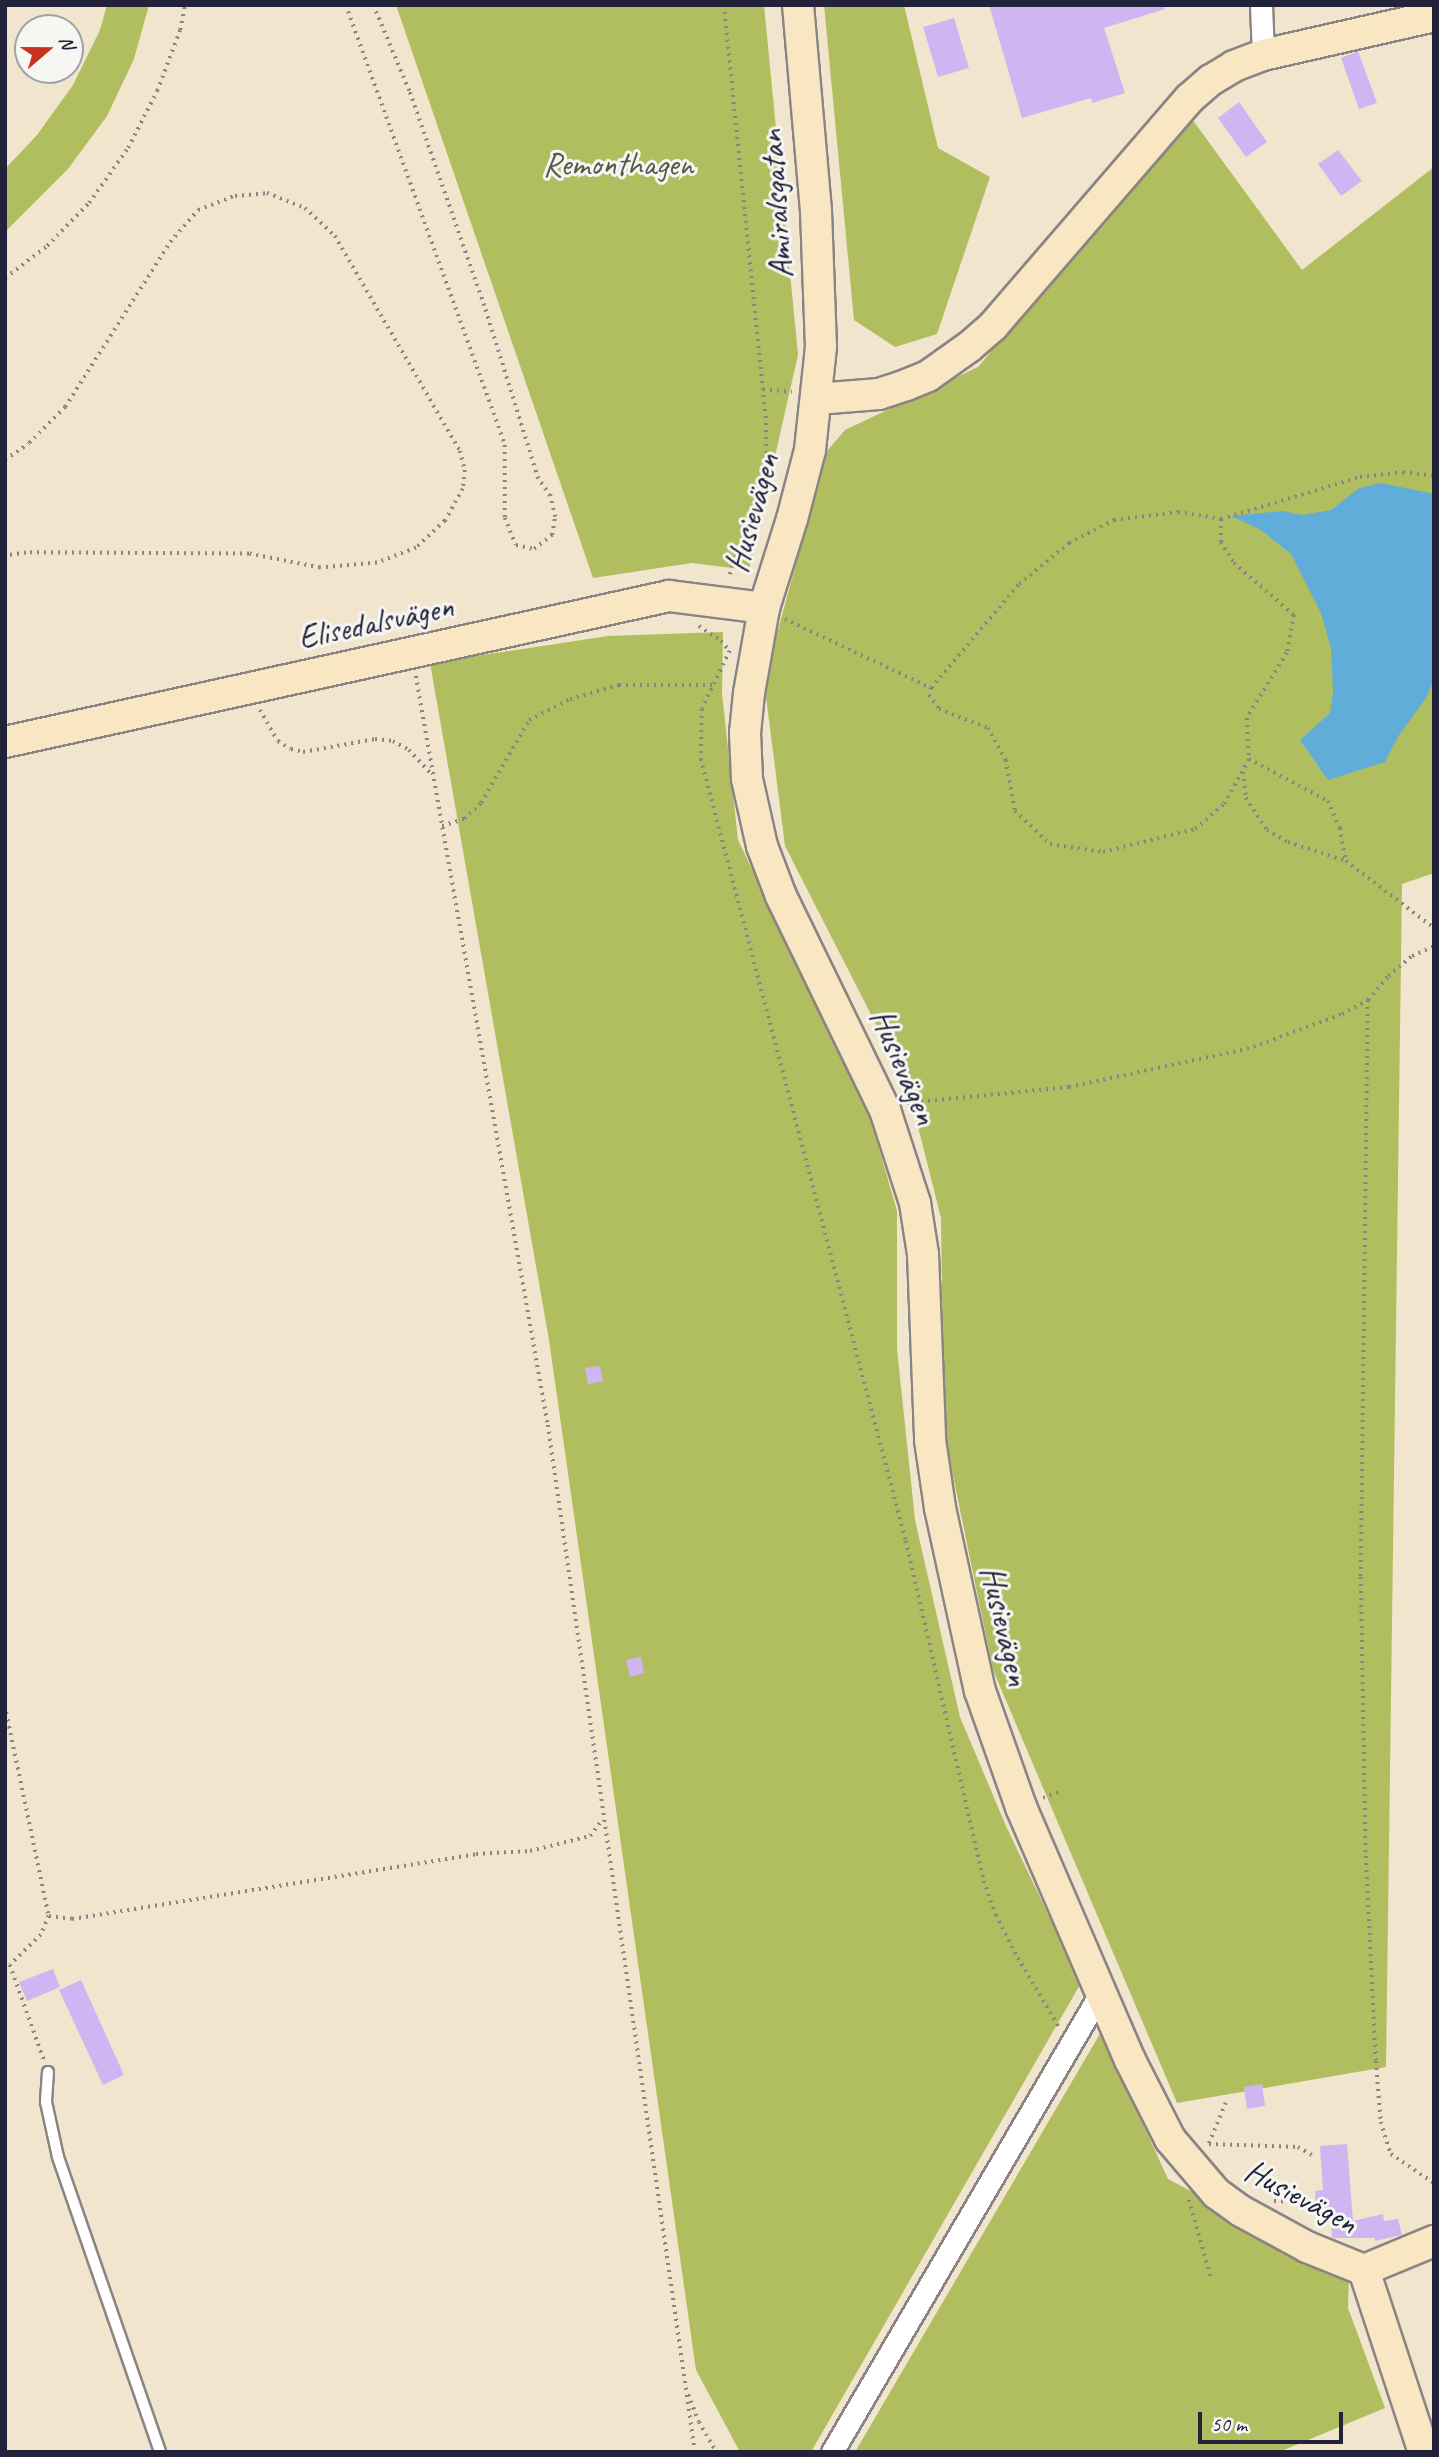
<!DOCTYPE html>
<meta charset="utf-8">
<style>
body{margin:0}
#map{position:relative;width:1439px;height:2457px;overflow:hidden;background:#f1e5cd;font-family:Caveat,sans-serif}
div>[style]{position:absolute}
[style*='--x']{left:calc(var(--x)*1px);top:calc(var(--y)*1px);width:calc(var(--w)*1px);rotate:calc(var(--a)*1deg)}
.green>*{inset:0;background:#b1be60}
.water>*{inset:0;background:#5fadd8}
.building>*{inset:0;background:#d1b5f3}
.path>*{height:3.5px;margin-top:-1.75px;transform-origin:0;background:repeating-linear-gradient(90deg,#8a8484 0 2px,transparent 0 7px)}
.roads{filter:drop-shadow(2px 0 #8a8484) drop-shadow(-2px 0 #8a8484) drop-shadow(0 2px #8a8484) drop-shadow(0 -2px #8a8484)}
.lane>*{height:10px;margin:-5px;padding:0 5px;transform-origin:5px;border-radius:5px;background:#fff}
.street>*{height:21px;margin:-10.5px;padding:0 10.5px;transform-origin:10.5px;border-radius:10.5px;background:#fff}
.secondary>*{height:30px;margin:-15px;padding:0 15px;transform-origin:15px;border-radius:15px;background:#f9e7c3}
span{translate:-50% -50%;white-space:nowrap;text-align:center;line-height:1.15;-webkit-text-stroke:6px #f6f6f2;paint-order:stroke}
.park-label{font-size:33px;color:#545948}
.street-label{font-size:33px;color:#22223b}
.frame{position:absolute;inset:0;border:7px solid #22223b;pointer-events:none}
.north{position:absolute;left:14px;top:14px;width:70px;height:70px;box-sizing:border-box;background:#f6f6f2;border:2px solid #a1a1a9;border-radius:50%;rotate:70deg;font-size:19px;font-weight:700;line-height:28px;text-align:center;color:#22223b}
.north::after{content:'';display:block;margin:auto;width:24px;height:32px;background:#c8321e;clip-path:polygon(50% 0,100% 100%,50% 72%,0 100%)}
.scale{position:absolute;left:1198px;top:2412px;width:145px;height:32px;box-sizing:border-box;border:4px solid #22223b;border-top:0;padding-left:9px;font-size:21px;line-height:24px;white-space:nowrap;color:#22223b;-webkit-text-stroke:5px #f6f6f2;paint-order:stroke}
</style>
<div id="map">
<div class="green">
<div style="clip-path:polygon(107px 5px,149px 5px,134px 59px,107px 116px,68px 169px,5px 232px,5px 169px,37px 135px,73px 85px,100px 30px)"></div>
<div style="clip-path:polygon(396px 5px,764px 5px,798px 355px,749px 570px,692px 563px,593px 578px)"></div>
<div style="clip-path:polygon(824px 5px,904px 5px,938px 148px,990px 177px,937px 334px,895px 347px,854px 320px)"></div>
<div style="clip-path:polygon(1189px 115px,1302px 270px,1434px 167px,1434px 873px,1402px 884px,1386px 2067px,1177px 2103px,993px 1670px,944px 1432px,941px 1218px,908px 1087px,785px 846px,764px 681px,827px 451px,845px 430px,978px 367px)"></div>
<div style="clip-path:polygon(723px 632px,722px 693px,738px 840px,868px 1110px,897px 1211px,897px 1349px,915px 1520px,960px 1717px,1006px 1826px,1081px 1983px,811px 2452px,740px 2452px,696px 2370px,549px 1340px,430px 663px,608px 636px)"></div>
<div style="clip-path:polygon(1101px 2032px,1168px 2179px,1349px 2275px,1348px 2308px,1385px 2408px,1279px 2452px,855px 2452px)"></div>
</div>
<div class="water">
<div style="clip-path:polygon(1381px 483px,1434px 494px,1434px 679px,1426px 698px,1399px 735px,1385px 762px,1328px 780px,1300px 740px,1330px 713px,1333px 691px,1331px 648px,1321px 613px,1291px 554px,1261px 530px,1231px 516px,1283px 511px,1302px 515px,1331px 510px,1359px 488px)"></div>
</div>
<div class="building">
<div style="clip-path:polygon(989px 5px,1164px 5px,1165px 9px,1104px 28px,1125px 93px,1092px 103px,1091px 98px,1022px 118px)"></div>
<div style="clip-path:polygon(954px 18px,969px 68px,938px 77px,923px 27px)"></div>
<div style="clip-path:polygon(1358px 51px,1377px 103px,1359px 109px,1341px 58px)"></div>
<div style="clip-path:polygon(1239px 102px,1267px 142px,1246px 157px,1218px 118px)"></div>
<div style="clip-path:polygon(1338px 150px,1362px 181px,1341px 196px,1318px 164px)"></div>
<div style="clip-path:polygon(600px 1366px,603px 1381px,588px 1384px,585px 1368px)"></div>
<div style="clip-path:polygon(641px 1657px,644px 1673px,630px 1677px,626px 1660px)"></div>
<div style="clip-path:polygon(53px 1969px,60px 1987px,27px 2001px,19px 1982px)"></div>
<div style="clip-path:polygon(81px 1980px,124px 2075px,103px 2085px,59px 1990px)"></div>
<div style="clip-path:polygon(1262px 2084px,1265px 2106px,1247px 2109px,1244px 2087px)"></div>
<div style="clip-path:polygon(1347px 2144px,1353px 2221px,1383px 2214px,1384px 2221px,1398px 2219px,1402px 2235px,1375px 2241px,1375px 2238px,1332px 2238px,1330px 2210px,1316px 2211px,1315px 2191px,1323px 2190px,1320px 2146px)"></div>
</div>
<div class="path">
<div style="--x:346;--y:5;--w:468;--a:70.1"></div>
<div style="--x:505;--y:445;--w:73;--a:90"></div>
<div style="--x:505;--y:518;--w:29;--a:68"></div>
<div style="--x:516;--y:545;--w:18;--a:13"></div>
<div style="--x:534;--y:549;--w:23;--a:-38"></div>
<div style="--x:552;--y:535;--w:18;--a:-81"></div>
<div style="--x:555;--y:517;--w:22;--a:-103"></div>
<div style="--x:550;--y:496;--w:21;--a:-125"></div>
<div style="--x:538;--y:479;--w:181;--a:-107.3"></div>
<div style="--x:484;--y:306;--w:228;--a:-109.2"></div>
<div style="--x:409;--y:91;--w:93;--a:-112.7"></div>
<div style="--x:724;--y:5;--w:413;--a:84.2"></div>
<div style="--x:766;--y:416;--w:41;--a:88.6"></div>
<div style="--x:767;--y:457;--w:85;--a:101.6"></div>
<div style="--x:750;--y:540;--w:17;--a:115"></div>
<div style="--x:743;--y:555;--w:10;--a:156"></div>
<div style="--x:734;--y:559;--w:21;--a:104"></div>
<div style="--x:5;--y:278;--w:53;--a:-37.3"></div>
<div style="--x:47;--y:246;--w:60;--a:-45.7"></div>
<div style="--x:89;--y:203;--w:67;--a:-54.7"></div>
<div style="--x:128;--y:148;--w:64;--a:-63"></div>
<div style="--x:157;--y:91;--w:65;--a:-69.3"></div>
<div style="--x:180;--y:30;--w:25;--a:-79"></div>
<div style="--x:763;--y:389;--w:29;--a:6"></div>
<div style="--x:5;--y:460;--w:29;--a:-35"></div>
<div style="--x:29;--y:443;--w:51;--a:-45"></div>
<div style="--x:65;--y:407;--w:196;--a:-57.5"></div>
<div style="--x:170;--y:242;--w:43;--a:-48.8"></div>
<div style="--x:198;--y:210;--w:40;--a:-21"></div>
<div style="--x:235;--y:196;--w:32;--a:-5"></div>
<div style="--x:267;--y:193;--w:41;--a:21.5"></div>
<div style="--x:305;--y:208;--w:41;--a:43"></div>
<div style="--x:335;--y:236;--w:249;--a:59.8"></div>
<div style="--x:460;--y:451;--w:20;--a:75"></div>
<div style="--x:465;--y:470;--w:19;--a:96"></div>
<div style="--x:463;--y:489;--w:37;--a:119"></div>
<div style="--x:445;--y:521;--w:40;--a:137"></div>
<div style="--x:416;--y:548;--w:42;--a:159"></div>
<div style="--x:377;--y:563;--w:57;--a:175"></div>
<div style="--x:320;--y:568;--w:72;--a:-168.8"></div>
<div style="--x:249;--y:554;--w:223;--a:-179.7"></div>
<div style="--x:26;--y:553;--w:21;--a:172"></div>
<div style="--x:1221;--y:519;--w:23;--a:90"></div>
<div style="--x:1221;--y:542;--w:25;--a:58"></div>
<div style="--x:1234;--y:563;--w:79;--a:40.9"></div>
<div style="--x:1294;--y:615;--w:39;--a:100"></div>
<div style="--x:1287;--y:653;--w:76;--a:121.6"></div>
<div style="--x:1247;--y:718;--w:41;--a:87.2"></div>
<div style="--x:1249;--y:759;--w:89;--a:28"></div>
<div style="--x:1328;--y:801;--w:30;--a:66"></div>
<div style="--x:1340;--y:828;--w:34;--a:80"></div>
<div style="--x:1346;--y:861;--w:111;--a:37.3"></div>
<div style="--x:785;--y:619;--w:161;--a:25.3"></div>
<div style="--x:931;--y:688;--w:136;--a:-49.8"></div>
<div style="--x:1019;--y:584;--w:65;--a:-39.4"></div>
<div style="--x:1069;--y:543;--w:51;--a:-27.1"></div>
<div style="--x:1114;--y:520;--w:64;--a:-7.1"></div>
<div style="--x:1178;--y:512;--w:44;--a:9.2"></div>
<div style="--x:1221;--y:519;--w:145;--a:-16.8"></div>
<div style="--x:1360;--y:477;--w:43;--a:-6.6"></div>
<div style="--x:1403;--y:472;--w:31;--a:7"></div>
<div style="--x:699;--y:626;--w:27;--a:34"></div>
<div style="--x:721;--y:641;--w:13;--a:48"></div>
<div style="--x:730;--y:651;--w:64;--a:115.8"></div>
<div style="--x:702;--y:709;--w:50;--a:91.1"></div>
<div style="--x:701;--y:759;--w:808;--a:75.31"></div>
<div style="--x:906;--y:1541;--w:349;--a:77.1"></div>
<div style="--x:984;--y:1881;--w:36;--a:71"></div>
<div style="--x:996;--y:1915;--w:48;--a:62.9"></div>
<div style="--x:1018;--y:1958;--w:80;--a:59.3"></div>
<div style="--x:416;--y:676;--w:761;--a:80.01"></div>
<div style="--x:548;--y:1425;--w:973;--a:81.84"></div>
<div style="--x:686;--y:2388;--w:36;--a:69"></div>
<div style="--x:699;--y:2422;--w:34;--a:60"></div>
<div style="--x:931;--y:688;--w:7;--a:106"></div>
<div style="--x:929;--y:695;--w:17;--a:54"></div>
<div style="--x:939;--y:709;--w:53;--a:21.2"></div>
<div style="--x:988;--y:728;--w:37;--a:61"></div>
<div style="--x:1006;--y:760;--w:52;--a:80"></div>
<div style="--x:1015;--y:811;--w:48;--a:43.3"></div>
<div style="--x:1050;--y:844;--w:54;--a:8.6"></div>
<div style="--x:1103;--y:852;--w:95;--a:-14"></div>
<div style="--x:1195;--y:829;--w:38;--a:-41"></div>
<div style="--x:1224;--y:804;--w:51;--a:-60.9"></div>
<div style="--x:260;--y:710;--w:36;--a:60"></div>
<div style="--x:278;--y:741;--w:15;--a:32"></div>
<div style="--x:291;--y:749;--w:12;--a:14"></div>
<div style="--x:303;--y:752;--w:73;--a:-10.2"></div>
<div style="--x:375;--y:739;--w:18;--a:6"></div>
<div style="--x:393;--y:741;--w:18;--a:29"></div>
<div style="--x:409;--y:750;--w:33;--a:47"></div>
<div style="--x:1243;--y:772;--w:26;--a:83"></div>
<div style="--x:1246;--y:798;--w:38;--a:57"></div>
<div style="--x:1267;--y:830;--w:24;--a:30"></div>
<div style="--x:1288;--y:842;--w:61;--a:18.1"></div>
<div style="--x:442;--y:826;--w:23;--a:-18"></div>
<div style="--x:464;--y:819;--w:23;--a:-43"></div>
<div style="--x:481;--y:803;--w:96;--a:-60"></div>
<div style="--x:529;--y:720;--w:46;--a:-27.1"></div>
<div style="--x:570;--y:699;--w:51;--a:-15.9"></div>
<div style="--x:619;--y:685;--w:94;--a:0"></div>
<div style="--x:1368;--y:1000;--w:577;--a:90.7"></div>
<div style="--x:1361;--y:1577;--w:279;--a:89"></div>
<div style="--x:1366;--y:1856;--w:205;--a:87.2"></div>
<div style="--x:1376;--y:2061;--w:61;--a:85.3"></div>
<div style="--x:1381;--y:2122;--w:34;--a:73"></div>
<div style="--x:1391;--y:2154;--w:52;--a:34"></div>
<div style="--x:907;--y:1103;--w:163;--a:-5.6"></div>
<div style="--x:1069;--y:1087;--w:182;--a:-12.1"></div>
<div style="--x:1247;--y:1049;--w:101;--a:-20.2"></div>
<div style="--x:1342;--y:1014;--w:30;--a:-28"></div>
<div style="--x:1368;--y:1000;--w:31;--a:-50"></div>
<div style="--x:1388;--y:976;--w:31;--a:-40"></div>
<div style="--x:1412;--y:956;--w:24;--a:-24"></div>
<div style="--x:5;--y:1706;--w:215;--a:78.2"></div>
<div style="--x:49;--y:1916;--w:21;--a:113"></div>
<div style="--x:41;--y:1935;--w:43;--a:135.9"></div>
<div style="--x:10;--y:1965;--w:101;--a:70.3"></div>
<div style="--x:1043;--y:1798;--w:19;--a:-21"></div>
<div style="--x:49;--y:1916;--w:23;--a:7"></div>
<div style="--x:72;--y:1919;--w:409;--a:-9.1"></div>
<div style="--x:476;--y:1854;--w:54;--a:-3.2"></div>
<div style="--x:530;--y:1851;--w:62;--a:-14"></div>
<div style="--x:590;--y:1836;--w:21;--a:-53"></div>
<div style="--x:1226;--y:2103;--w:44;--a:112.5"></div>
<div style="--x:1209;--y:2144;--w:89;--a:1.9"></div>
<div style="--x:1298;--y:2147;--w:16;--a:30"></div>
<div style="--x:1189;--y:2200;--w:80;--a:74.1"></div>
<div style="--x:1274;--y:2201;--w:29;--a:2"></div>
<div style="--x:687;--y:2395;--w:58;--a:82"></div>
</div>
<div class="roads">
<div class="lane">
<div style="--x:48;--y:2072;--w:30;--a:94"></div>
<div style="--x:46;--y:2102;--w:56;--a:77.7"></div>
<div style="--x:58;--y:2157;--w:312;--a:70.9"></div>
</div>
<div class="street">
<div style="--x:1261;--y:5;--w:50;--a:87.7"></div>
<div style="--x:832;--y:2452;--w:533;--a:-59.68"></div>
</div>
<div class="secondary">
<div style="--x:798;--y:5;--w:207;--a:85"></div>
<div style="--x:816;--y:211;--w:136;--a:87.9"></div>
<div style="--x:821;--y:347;--w:104;--a:96.1"></div>
<div style="--x:810;--y:450;--w:71;--a:104.6"></div>
<div style="--x:792;--y:519;--w:93;--a:107.5"></div>
<div style="--x:764;--y:608;--w:86;--a:100"></div>
<div style="--x:749;--y:693;--w:40;--a:95.7"></div>
<div style="--x:745;--y:733;--w:46;--a:87.5"></div>
<div style="--x:747;--y:779;--w:69;--a:77.4"></div>
<div style="--x:762;--y:846;--w:53;--a:69.2"></div>
<div style="--x:781;--y:896;--w:238;--a:64.1"></div>
<div style="--x:885;--y:1110;--w:98;--a:72.1"></div>
<div style="--x:915;--y:1203;--w:52;--a:81.1"></div>
<div style="--x:923;--y:1254;--w:186;--a:87.8"></div>
<div style="--x:930;--y:1440;--w:69;--a:81.6"></div>
<div style="--x:940;--y:1508;--w:187;--a:77.7"></div>
<div style="--x:980;--y:1691;--w:123;--a:70.5"></div>
<div style="--x:1021;--y:1807;--w:275;--a:66.7"></div>
<div style="--x:1130;--y:2060;--w:89;--a:63.1"></div>
<div style="--x:1170;--y:2139;--w:71;--a:49.6"></div>
<div style="--x:1216;--y:2193;--w:31;--a:36"></div>
<div style="--x:1241;--y:2211;--w:75;--a:28.6"></div>
<div style="--x:1307;--y:2247;--w:61;--a:22"></div>
<div style="--x:817;--y:399;--w:62;--a:-4.6"></div>
<div style="--x:879;--y:394;--w:28;--a:-18"></div>
<div style="--x:906;--y:385;--w:24;--a:-22"></div>
<div style="--x:928;--y:376;--w:50;--a:-35.3"></div>
<div style="--x:969;--y:347;--w:32;--a:-41"></div>
<div style="--x:993;--y:326;--w:301;--a:-49.2"></div>
<div style="--x:1190;--y:98;--w:28;--a:-41"></div>
<div style="--x:1211;--y:80;--w:27;--a:-31"></div>
<div style="--x:1234;--y:66;--w:31;--a:-21"></div>
<div style="--x:1263;--y:55;--w:175;--a:-12.8"></div>
<div style="--x:5;--y:742;--w:680;--a:-12.4"></div>
<div style="--x:669;--y:596;--w:96;--a:7.2"></div>
<div style="--x:1364;--y:2270;--w:192;--a:71.8"></div>
<div style="--x:1364;--y:2270;--w:76;--a:-22.5"></div>
</div>
</div>
<div class="park-label">
<span style="left:618px;top:165px">Remonthagen</span>
</div>
<div class="street-label">
<span style="left:777px;top:204px;rotate:-94deg">Amiralsgatan</span>
<span style="left:753px;top:513px;rotate:-74deg">Husievägen</span>
<span style="left:376px;top:623px;rotate:-12deg">Elisedalsvägen</span>
<span style="left:903px;top:1067px;rotate:67deg">Husievägen</span>
<span style="left:1004px;top:1626px;rotate:77deg">Husievägen</span>
<span style="left:1301px;top:2197px;rotate:28deg">Husievägen</span>
</div>
<div class="frame"></div>
<div class="north">N</div>
<div class="scale">50 m</div>
</div>
